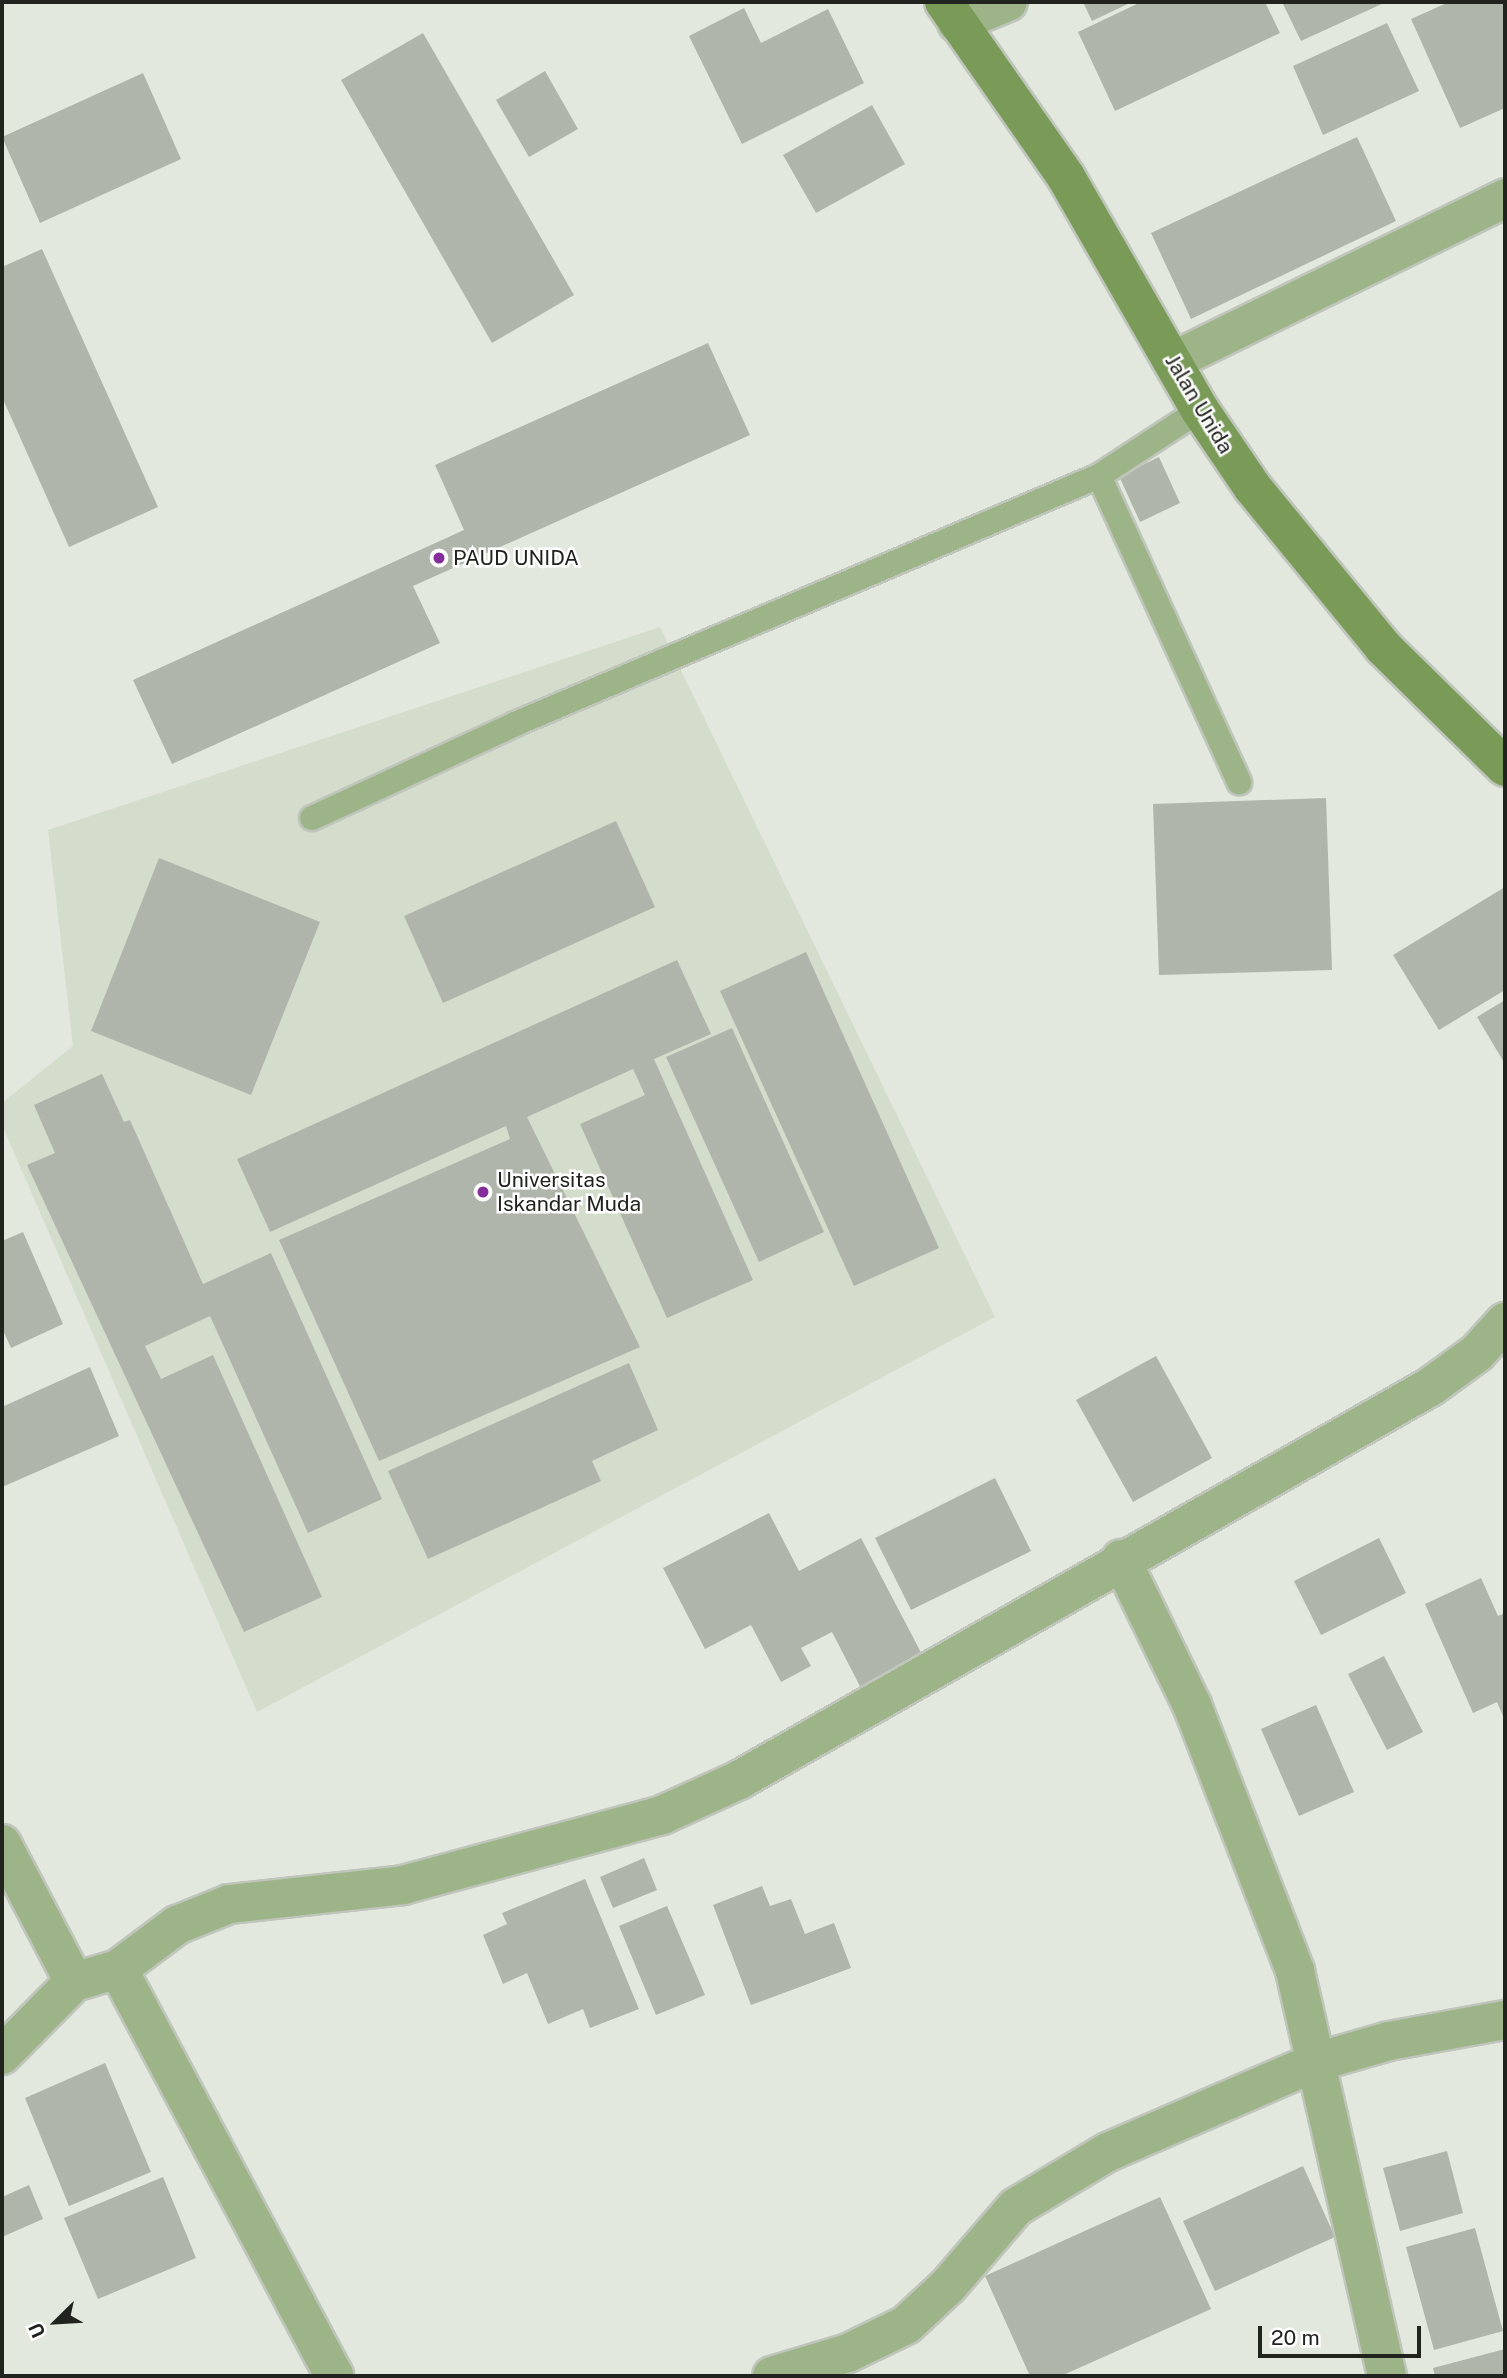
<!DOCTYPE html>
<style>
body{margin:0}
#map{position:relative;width:1507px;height:2378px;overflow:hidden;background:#e2e8dd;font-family:"Public Sans",sans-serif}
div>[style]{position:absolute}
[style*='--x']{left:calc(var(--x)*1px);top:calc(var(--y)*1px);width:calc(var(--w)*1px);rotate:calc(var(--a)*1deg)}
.built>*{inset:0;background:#d4ddcc}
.building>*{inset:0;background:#b0b5ab}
.roads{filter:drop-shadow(2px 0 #bfc5bb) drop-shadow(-2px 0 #bfc5bb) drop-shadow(0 2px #bfc5bb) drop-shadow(0 -2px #bfc5bb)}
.lane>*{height:24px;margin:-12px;padding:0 12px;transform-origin:12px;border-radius:12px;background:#9db488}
.street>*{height:38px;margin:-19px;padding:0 19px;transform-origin:19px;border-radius:19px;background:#9db488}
.secondary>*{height:38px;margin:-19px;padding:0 19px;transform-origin:19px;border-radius:19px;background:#7a9b58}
.dots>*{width:19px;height:19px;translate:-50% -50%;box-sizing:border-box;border:4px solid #fff;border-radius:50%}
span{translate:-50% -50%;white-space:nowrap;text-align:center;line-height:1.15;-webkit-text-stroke:5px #fff;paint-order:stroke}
.street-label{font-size:21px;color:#21231f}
.poi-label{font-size:21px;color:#21231f}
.left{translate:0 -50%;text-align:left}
.frame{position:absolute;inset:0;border:4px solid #21231f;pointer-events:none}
.north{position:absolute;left:21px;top:2287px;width:70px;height:70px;-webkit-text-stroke:5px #fff;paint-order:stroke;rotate:246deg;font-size:19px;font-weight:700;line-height:28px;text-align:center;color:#21231f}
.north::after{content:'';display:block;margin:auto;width:24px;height:32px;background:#21231f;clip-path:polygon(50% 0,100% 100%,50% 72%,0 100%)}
.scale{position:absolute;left:1258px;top:2326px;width:163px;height:32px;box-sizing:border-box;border:4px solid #21231f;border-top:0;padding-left:9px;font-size:21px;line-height:24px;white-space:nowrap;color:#21231f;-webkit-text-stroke:5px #fff;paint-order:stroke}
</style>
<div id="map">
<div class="built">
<div style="clip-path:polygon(660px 627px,995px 1317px,257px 1712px,2px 1125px,2px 1103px,73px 1046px,48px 830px)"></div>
</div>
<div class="building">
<div style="clip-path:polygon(1083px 2px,1132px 2px,1092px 21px)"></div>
<div style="clip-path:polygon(1141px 2px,1265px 2px,1280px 33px,1115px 111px,1078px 32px)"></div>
<div style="clip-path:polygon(1282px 2px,1386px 2px,1301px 41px)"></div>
<div style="clip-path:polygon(1449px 2px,1505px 2px,1505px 108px,1460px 128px,1411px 19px)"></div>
<div style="clip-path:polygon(744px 8px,761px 43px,828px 9px,864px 83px,742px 144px,689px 36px)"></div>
<div style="clip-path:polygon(1387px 23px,1419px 91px,1323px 135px,1293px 66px)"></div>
<div style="clip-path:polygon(423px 33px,574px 295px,492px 343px,341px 80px)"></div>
<div style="clip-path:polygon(545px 71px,578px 129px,529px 157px,496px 100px)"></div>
<div style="clip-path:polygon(143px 73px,181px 159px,40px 223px,2px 137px)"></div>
<div style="clip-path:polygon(872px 105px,905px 164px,816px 213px,783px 155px)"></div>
<div style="clip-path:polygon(1357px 137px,1396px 221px,1191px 319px,1151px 233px)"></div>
<div style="clip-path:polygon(42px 249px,158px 507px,69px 547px,2px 397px,2px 267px)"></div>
<div style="clip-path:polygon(708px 343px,750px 435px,413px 586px,440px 643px,172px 764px,133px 680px,464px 530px,435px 465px)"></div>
<div style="clip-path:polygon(1159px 457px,1180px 503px,1140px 522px,1119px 476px)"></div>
<div style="clip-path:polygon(1326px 798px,1332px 970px,1159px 975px,1153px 804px)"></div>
<div style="clip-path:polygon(616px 821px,655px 907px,443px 1003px,404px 916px)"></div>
<div style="clip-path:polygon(159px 858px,320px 922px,251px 1095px,91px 1031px)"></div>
<div style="clip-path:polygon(1505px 887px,1505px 990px,1439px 1030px,1393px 955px)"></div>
<div style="clip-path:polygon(806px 952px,939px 1248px,854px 1286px,720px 991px)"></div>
<div style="clip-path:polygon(677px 960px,711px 1034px,654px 1059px,753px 1280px,667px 1318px,580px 1124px,645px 1095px,633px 1069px,527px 1117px,640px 1347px,379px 1461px,279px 1240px,510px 1139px,506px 1126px,270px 1232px,237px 1159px)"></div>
<div style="clip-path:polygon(1505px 1000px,1505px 1064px,1477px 1017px)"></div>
<div style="clip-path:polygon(732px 1028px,824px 1232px,759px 1262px,666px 1057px)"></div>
<div style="clip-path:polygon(102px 1074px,124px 1122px,130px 1120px,203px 1284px,271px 1253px,382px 1499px,308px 1533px,210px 1316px,145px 1346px,161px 1379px,213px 1355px,322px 1597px,244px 1632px,27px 1165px,55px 1153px,34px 1105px)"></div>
<div style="clip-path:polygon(23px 1232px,63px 1324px,11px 1348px,2px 1328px,2px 1241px)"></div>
<div style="clip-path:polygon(1156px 1356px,1212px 1458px,1133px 1502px,1076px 1400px)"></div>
<div style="clip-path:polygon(629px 1363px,658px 1430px,592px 1461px,601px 1481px,428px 1559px,388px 1471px)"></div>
<div style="clip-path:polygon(90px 1367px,119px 1436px,2px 1487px,2px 1407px)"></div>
<div style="clip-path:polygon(995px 1478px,1031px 1551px,911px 1610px,875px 1538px)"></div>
<div style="clip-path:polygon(769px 1513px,799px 1571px,861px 1538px,926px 1662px,864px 1694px,832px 1632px,801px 1648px,811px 1666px,781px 1682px,751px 1625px,705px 1649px,663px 1568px)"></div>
<div style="clip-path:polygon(1379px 1538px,1406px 1593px,1321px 1635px,1294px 1581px)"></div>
<div style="clip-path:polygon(1481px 1578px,1498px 1616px,1505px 1613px,1505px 1721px,1497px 1702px,1473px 1713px,1425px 1604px)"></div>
<div style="clip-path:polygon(1384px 1656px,1423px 1732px,1387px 1750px,1348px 1674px)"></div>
<div style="clip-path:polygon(1316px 1705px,1354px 1792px,1299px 1816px,1261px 1729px)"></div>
<div style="clip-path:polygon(644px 1858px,657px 1890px,613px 1908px,600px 1877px)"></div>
<div style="clip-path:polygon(585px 1879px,639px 2009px,590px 2028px,583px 2009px,548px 2024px,527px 1973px,503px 1984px,483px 1935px,507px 1924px,502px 1913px)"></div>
<div style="clip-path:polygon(762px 1886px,770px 1906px,791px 1899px,805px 1934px,834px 1923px,851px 1968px,751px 2005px,713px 1905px)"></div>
<div style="clip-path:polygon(667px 1906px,705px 1995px,656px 2015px,619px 1926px)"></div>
<div style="clip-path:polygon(105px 2063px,151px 2172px,69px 2206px,25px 2098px)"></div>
<div style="clip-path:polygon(1447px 2151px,1463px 2213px,1400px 2231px,1383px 2168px)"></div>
<div style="clip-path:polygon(1303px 2166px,1335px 2237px,1215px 2291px,1183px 2221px)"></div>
<div style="clip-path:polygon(163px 2177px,196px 2258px,98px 2299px,64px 2218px)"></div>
<div style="clip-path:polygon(29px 2185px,43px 2219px,2px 2237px,2px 2197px)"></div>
<div style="clip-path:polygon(1160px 2197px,1211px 2309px,1061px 2376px,1030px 2376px,985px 2276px)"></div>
<div style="clip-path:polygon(1475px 2228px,1503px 2331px,1434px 2350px,1406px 2247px)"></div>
<div style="clip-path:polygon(1505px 2349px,1505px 2376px,1435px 2376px,1433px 2368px)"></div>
</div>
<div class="roads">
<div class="lane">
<div style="--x:1099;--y:476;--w:337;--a:65.4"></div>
<div style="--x:312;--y:818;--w:224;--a:-24.8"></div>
<div style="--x:515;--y:724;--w:634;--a:-23.01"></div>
<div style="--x:1099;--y:476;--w:121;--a:-33.2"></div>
</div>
<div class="street">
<div style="--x:957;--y:23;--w:55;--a:-22.4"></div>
<div style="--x:1173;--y:361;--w:370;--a:-26.1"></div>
<div style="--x:1121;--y:1559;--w:162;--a:64.1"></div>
<div style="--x:1192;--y:1705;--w:285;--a:68.8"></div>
<div style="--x:1295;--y:1971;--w:415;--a:77.2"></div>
<div style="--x:2;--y:1844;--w:156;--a:62.4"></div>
<div style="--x:74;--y:1982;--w:46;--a:-16.5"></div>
<div style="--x:118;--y:1969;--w:461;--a:62"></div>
<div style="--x:118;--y:1969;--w:74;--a:-36.7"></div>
<div style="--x:177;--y:1925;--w:56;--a:-22"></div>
<div style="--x:229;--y:1904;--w:175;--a:-6.2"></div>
<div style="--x:403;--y:1885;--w:268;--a:-15.1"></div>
<div style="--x:662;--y:1815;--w:85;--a:-24.4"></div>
<div style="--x:739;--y:1780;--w:795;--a:-29.63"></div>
<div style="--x:1430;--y:1387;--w:58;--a:-35.9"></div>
<div style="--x:1477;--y:1353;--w:42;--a:-47.9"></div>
<div style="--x:2;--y:2055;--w:103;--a:-45.4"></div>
<div style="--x:772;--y:2376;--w:79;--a:-16.8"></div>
<div style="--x:848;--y:2353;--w:64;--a:-25.8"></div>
<div style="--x:906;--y:2325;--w:57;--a:-42.9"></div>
<div style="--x:948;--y:2286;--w:104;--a:-49.3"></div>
<div style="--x:1016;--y:2207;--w:107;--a:-30.9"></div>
<div style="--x:1108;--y:2152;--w:227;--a:-23.4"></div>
<div style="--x:1316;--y:2062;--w:76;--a:-16"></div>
<div style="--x:1389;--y:2041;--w:118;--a:-10.3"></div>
</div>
<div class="secondary">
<div style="--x:944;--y:2;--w:213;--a:55.1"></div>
<div style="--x:1066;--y:177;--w:269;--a:60.1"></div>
<div style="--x:1200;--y:410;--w:94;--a:55.8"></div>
<div style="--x:1253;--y:488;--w:205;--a:50.7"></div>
<div style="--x:1383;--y:647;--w:171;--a:44.5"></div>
</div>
</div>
<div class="dots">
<div style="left:439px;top:558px;background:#852d9a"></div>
<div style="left:483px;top:1192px;background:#852d9a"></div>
</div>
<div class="street-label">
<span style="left:1199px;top:404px;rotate:59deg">Jalan Unida</span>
</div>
<div class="poi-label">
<span class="left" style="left:453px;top:558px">PAUD UNIDA</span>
<span class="left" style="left:497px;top:1192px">Universitas<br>Iskandar Muda</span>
</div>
<div class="frame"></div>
<div class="north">U</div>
<div class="scale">20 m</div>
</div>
